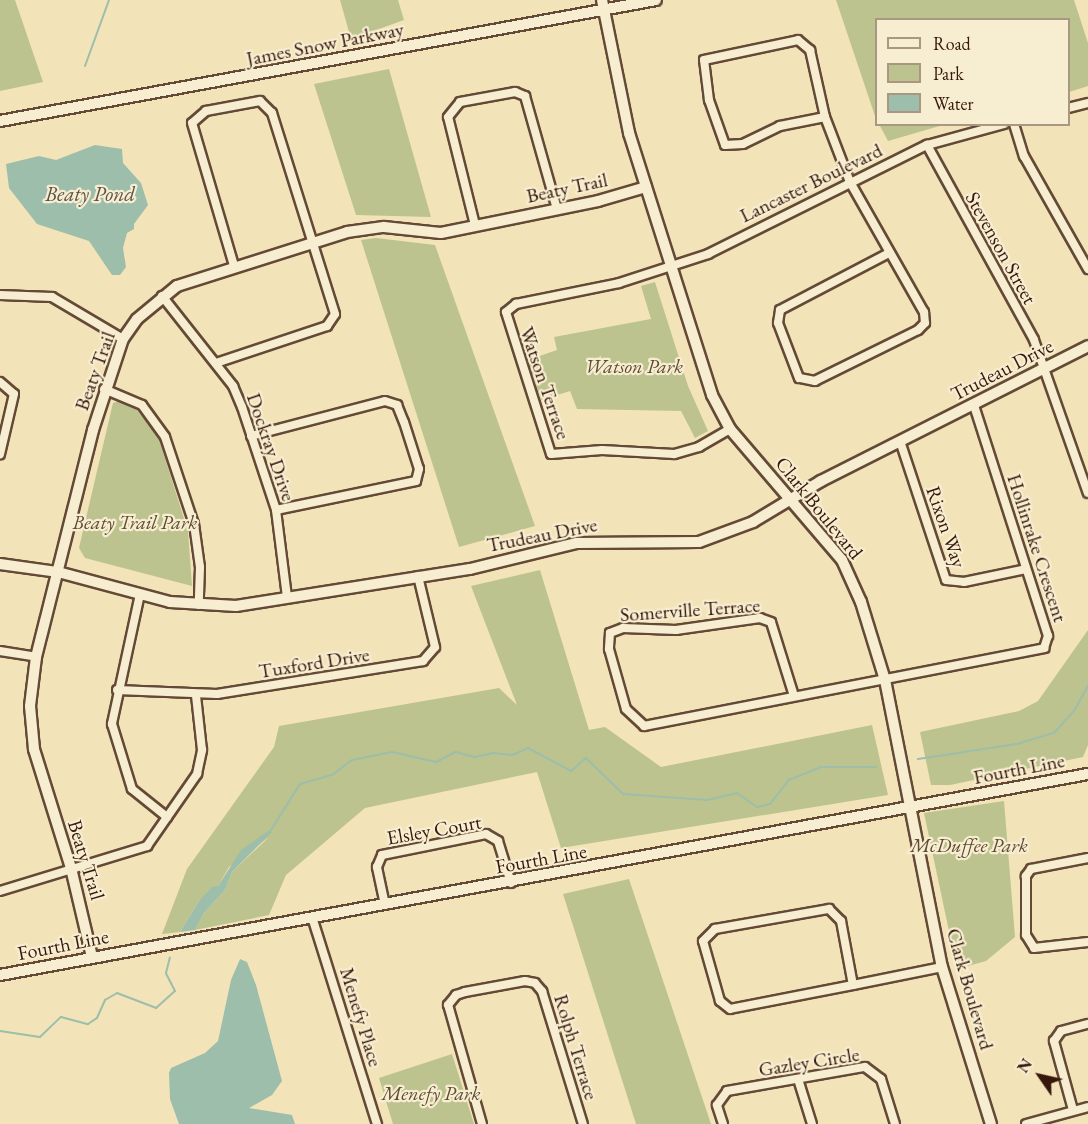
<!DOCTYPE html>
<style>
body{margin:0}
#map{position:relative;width:1088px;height:1124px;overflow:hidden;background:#f3e3b8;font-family:"EB Garamond",serif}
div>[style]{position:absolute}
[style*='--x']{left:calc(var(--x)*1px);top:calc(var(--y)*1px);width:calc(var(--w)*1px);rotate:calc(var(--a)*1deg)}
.green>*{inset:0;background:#bcc38e}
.water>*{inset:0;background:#9cbeab}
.stream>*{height:2px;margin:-1px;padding:0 1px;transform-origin:1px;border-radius:1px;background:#9cbeab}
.roads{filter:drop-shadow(2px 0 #644a36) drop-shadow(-2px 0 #644a36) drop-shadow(0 2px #644a36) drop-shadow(0 -2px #644a36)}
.minor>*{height:8px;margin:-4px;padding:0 4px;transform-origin:4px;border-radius:4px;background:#f7edd1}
.tertiary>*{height:10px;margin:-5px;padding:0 5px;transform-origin:5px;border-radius:5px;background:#f7edd1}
.secondary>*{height:10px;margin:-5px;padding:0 5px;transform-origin:5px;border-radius:5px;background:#f7edd1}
span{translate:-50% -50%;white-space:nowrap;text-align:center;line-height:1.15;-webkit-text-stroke:4.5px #f7edd1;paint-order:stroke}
.street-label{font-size:20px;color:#35170b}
.park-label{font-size:20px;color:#5e4b32;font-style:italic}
.water-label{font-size:21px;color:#595143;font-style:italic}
.legend{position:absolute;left:875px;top:18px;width:195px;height:108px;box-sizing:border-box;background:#f7edd1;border:2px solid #a99782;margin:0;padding:8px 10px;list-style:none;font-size:18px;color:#35170b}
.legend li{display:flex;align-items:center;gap:12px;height:30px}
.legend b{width:30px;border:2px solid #a99782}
.north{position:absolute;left:1010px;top:1046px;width:60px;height:60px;-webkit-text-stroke:4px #f7edd1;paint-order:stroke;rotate:304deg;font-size:16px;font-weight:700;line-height:24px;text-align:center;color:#35170b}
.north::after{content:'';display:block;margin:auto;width:21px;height:27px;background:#35170b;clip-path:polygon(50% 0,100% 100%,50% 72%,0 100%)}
</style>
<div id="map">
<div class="green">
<div style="clip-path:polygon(0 0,15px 0,43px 82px,0 91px)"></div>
<div style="clip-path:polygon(340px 0,398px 0,404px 20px,351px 39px)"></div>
<div style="clip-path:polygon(836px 0,1074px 0,1088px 43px,1088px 86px,1069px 92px,1068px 20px,876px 20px,876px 119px)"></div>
<div style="clip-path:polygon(389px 69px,431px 217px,356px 215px,314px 84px)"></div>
<div style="clip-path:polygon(879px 124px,943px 124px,943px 125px,888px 141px)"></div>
<div style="clip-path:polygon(376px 238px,435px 245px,535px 526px,459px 547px,361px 240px)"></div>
<div style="clip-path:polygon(655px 282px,688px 386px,708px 431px,695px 438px,681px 411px,577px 409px,570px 391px,541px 400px,528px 360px,557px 350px,554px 337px,651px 319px,641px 286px)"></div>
<div style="clip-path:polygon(119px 401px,135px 408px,158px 436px,188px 531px,192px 586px,85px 558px,79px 548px,113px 403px)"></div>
<div style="clip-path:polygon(540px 570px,589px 730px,605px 727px,661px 767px,872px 725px,888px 795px,561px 848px,537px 772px,365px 808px,286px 875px,269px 915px,195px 930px,204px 913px,225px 890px,232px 872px,269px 837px,229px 867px,218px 886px,199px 901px,180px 932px,162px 934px,187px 869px,274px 747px,279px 726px,499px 688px,517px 705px,471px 586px)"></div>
<div style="clip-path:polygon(1088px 630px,1088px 745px,1083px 757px,950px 785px,931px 785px,920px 732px,1019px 711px,1038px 701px)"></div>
<div style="clip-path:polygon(1004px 801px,1015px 937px,986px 961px,957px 969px,924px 813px)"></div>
<div style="clip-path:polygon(629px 879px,711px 1124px,636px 1124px,563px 894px)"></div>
<div style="clip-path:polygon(452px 1054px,474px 1124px,393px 1124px,379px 1078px)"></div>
</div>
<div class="water">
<div style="clip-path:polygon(95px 145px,122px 149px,123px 163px,141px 183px,148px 205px,134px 224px,134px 229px,127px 233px,123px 248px,126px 267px,120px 275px,112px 275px,89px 241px,37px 224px,9px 188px,6px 164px,39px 156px,56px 160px)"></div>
<div style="clip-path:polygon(268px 831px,272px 832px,232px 872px,225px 890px,204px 913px,195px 930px,180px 932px,199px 901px,212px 887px,218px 886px,241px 850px)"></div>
<div style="clip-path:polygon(240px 959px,247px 962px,256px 985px,282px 1081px,272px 1095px,249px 1108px,292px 1115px,295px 1124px,179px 1124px,170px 1099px,169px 1073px,171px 1068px,205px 1053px,218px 1041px,231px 980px)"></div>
</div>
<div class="stream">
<div style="--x:85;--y:66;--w:70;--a:-70"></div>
<div style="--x:918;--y:759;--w:100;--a:-8.6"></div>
<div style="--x:1017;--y:744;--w:39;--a:-17"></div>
<div style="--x:1054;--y:733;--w:30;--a:-48"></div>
<div style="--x:1074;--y:711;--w:29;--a:-61"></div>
<div style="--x:269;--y:833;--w:58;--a:-57.7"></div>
<div style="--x:300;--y:784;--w:33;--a:-16"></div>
<div style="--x:332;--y:775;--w:25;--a:-37"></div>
<div style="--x:352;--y:760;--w:41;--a:-11.3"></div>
<div style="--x:392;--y:752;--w:45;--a:12.8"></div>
<div style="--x:436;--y:762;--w:22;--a:-27"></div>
<div style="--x:456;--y:752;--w:20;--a:15"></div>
<div style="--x:475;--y:757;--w:18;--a:-13"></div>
<div style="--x:493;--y:753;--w:20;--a:6"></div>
<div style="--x:513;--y:755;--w:17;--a:-25"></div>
<div style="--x:528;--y:748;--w:49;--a:28.1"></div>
<div style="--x:571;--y:771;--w:20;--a:-41"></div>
<div style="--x:586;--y:758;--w:52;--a:44.2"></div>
<div style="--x:623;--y:794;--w:84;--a:4.1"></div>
<div style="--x:707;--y:800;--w:31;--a:-13"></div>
<div style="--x:737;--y:793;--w:24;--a:35"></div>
<div style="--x:757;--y:807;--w:13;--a:-13"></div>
<div style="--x:770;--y:804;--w:31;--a:-52"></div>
<div style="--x:789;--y:780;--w:35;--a:-22"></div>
<div style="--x:821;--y:767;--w:55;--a:0"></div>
<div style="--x:0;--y:1031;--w:40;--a:8.5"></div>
<div style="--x:40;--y:1037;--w:29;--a:-44"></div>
<div style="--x:61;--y:1017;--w:28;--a:15"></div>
<div style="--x:88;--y:1024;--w:11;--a:-34"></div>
<div style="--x:97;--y:1018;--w:20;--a:-66"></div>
<div style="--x:105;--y:1000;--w:14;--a:-30"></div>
<div style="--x:117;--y:993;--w:42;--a:21"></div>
<div style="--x:156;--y:1008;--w:25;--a:-42"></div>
<div style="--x:175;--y:991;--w:20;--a:-117"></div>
<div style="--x:166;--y:973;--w:16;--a:-76"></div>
</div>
<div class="roads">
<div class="minor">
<div style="--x:1068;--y:108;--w:21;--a:-14"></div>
<div style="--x:825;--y:117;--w:46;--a:168.7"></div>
<div style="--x:780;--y:126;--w:41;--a:154.1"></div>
<div style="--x:743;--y:144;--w:18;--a:177"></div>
<div style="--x:725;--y:145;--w:48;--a:-109.6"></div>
<div style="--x:709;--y:100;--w:40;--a:-97.1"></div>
<div style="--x:704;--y:60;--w:96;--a:-12"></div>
<div style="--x:798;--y:40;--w:16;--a:40"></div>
<div style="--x:810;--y:50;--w:69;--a:77.4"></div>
<div style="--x:825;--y:117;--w:70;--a:69"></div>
<div style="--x:850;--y:182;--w:150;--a:60.4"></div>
<div style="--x:924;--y:312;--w:11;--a:85"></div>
<div style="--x:925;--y:323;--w:10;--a:135"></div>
<div style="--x:918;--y:330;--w:115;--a:153.7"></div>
<div style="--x:815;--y:381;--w:16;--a:-169"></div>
<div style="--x:799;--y:378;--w:59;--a:-110.9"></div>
<div style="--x:778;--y:323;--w:13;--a:-81"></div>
<div style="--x:780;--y:310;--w:123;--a:-27.6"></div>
<div style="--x:1014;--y:124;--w:34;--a:73"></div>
<div style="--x:1024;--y:156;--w:130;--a:60.5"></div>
<div style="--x:927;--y:145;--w:222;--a:61.2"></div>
<div style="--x:1034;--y:340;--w:162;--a:70.6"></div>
<div style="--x:475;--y:225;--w:111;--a:-104"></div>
<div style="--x:448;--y:117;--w:19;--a:-51"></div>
<div style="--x:460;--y:102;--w:56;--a:-10.3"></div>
<div style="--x:515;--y:92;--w:11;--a:22"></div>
<div style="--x:525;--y:96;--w:117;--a:74.2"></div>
<div style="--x:0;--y:295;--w:52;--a:2.2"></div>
<div style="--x:52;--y:297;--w:82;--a:30.6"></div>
<div style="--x:162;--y:296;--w:115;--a:51.7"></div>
<div style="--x:233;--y:386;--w:23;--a:67"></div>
<div style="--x:242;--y:407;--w:108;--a:71.7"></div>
<div style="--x:276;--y:510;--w:88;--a:82.8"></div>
<div style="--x:216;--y:363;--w:117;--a:-18.4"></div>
<div style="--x:327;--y:326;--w:14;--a:-56"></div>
<div style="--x:335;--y:314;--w:211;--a:-107.4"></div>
<div style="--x:272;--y:113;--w:17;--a:-135"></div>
<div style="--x:260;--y:101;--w:55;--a:169.5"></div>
<div style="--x:206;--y:111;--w:18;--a:139"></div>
<div style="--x:192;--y:123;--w:149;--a:73.6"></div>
<div style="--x:0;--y:382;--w:18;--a:41"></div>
<div style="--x:14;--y:394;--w:62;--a:103.1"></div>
<div style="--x:104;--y:389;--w:41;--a:22.8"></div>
<div style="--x:142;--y:405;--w:39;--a:54"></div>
<div style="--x:165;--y:437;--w:92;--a:71.6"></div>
<div style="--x:194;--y:524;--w:43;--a:82.1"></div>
<div style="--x:200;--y:567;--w:38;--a:92"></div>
<div style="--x:730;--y:429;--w:36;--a:150"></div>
<div style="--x:699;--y:447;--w:26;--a:164"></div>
<div style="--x:674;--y:454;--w:72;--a:-176.8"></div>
<div style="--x:602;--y:450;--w:51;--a:175.5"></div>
<div style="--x:551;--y:454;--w:149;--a:-107.6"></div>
<div style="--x:506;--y:312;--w:13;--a:-39"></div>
<div style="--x:516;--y:304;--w:105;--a:-11.5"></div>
<div style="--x:619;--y:283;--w:94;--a:-18"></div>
<div style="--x:708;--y:254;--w:245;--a:-26.5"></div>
<div style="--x:927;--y:145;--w:80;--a:-15.3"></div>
<div style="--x:251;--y:436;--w:138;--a:-14.6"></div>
<div style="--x:385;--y:401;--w:13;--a:18"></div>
<div style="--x:397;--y:405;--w:18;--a:68"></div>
<div style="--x:404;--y:422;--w:49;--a:72.3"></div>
<div style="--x:419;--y:469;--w:12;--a:104"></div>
<div style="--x:416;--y:481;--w:143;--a:168.3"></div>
<div style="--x:900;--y:441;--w:146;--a:71.7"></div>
<div style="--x:946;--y:580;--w:18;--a:6"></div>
<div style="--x:964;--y:582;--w:63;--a:-11.8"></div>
<div style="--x:140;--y:594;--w:133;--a:102.2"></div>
<div style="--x:112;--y:724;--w:68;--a:72.9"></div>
<div style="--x:132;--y:789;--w:45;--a:38.7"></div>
<div style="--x:0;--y:651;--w:36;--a:9"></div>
<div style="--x:117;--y:690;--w:100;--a:2.3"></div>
<div style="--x:217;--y:694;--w:209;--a:-9.1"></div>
<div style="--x:423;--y:661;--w:18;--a:-49"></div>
<div style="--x:435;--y:647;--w:73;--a:-103.5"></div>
<div style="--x:794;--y:696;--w:77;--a:-107.3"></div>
<div style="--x:771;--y:622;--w:12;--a:-160"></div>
<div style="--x:760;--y:618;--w:85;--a:171.9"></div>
<div style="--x:676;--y:630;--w:53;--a:-177.8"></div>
<div style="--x:623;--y:628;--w:14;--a:159"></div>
<div style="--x:610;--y:633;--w:16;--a:94"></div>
<div style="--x:609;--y:649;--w:62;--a:74.2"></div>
<div style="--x:626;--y:709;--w:25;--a:43"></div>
<div style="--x:644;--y:726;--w:408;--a:-11"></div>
<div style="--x:1044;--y:648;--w:13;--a:-72"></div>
<div style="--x:1048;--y:636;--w:242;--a:-107.8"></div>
<div style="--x:1088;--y:858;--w:58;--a:169.1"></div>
<div style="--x:1031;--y:869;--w:9;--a:126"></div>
<div style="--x:1026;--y:876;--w:59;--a:90"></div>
<div style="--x:1026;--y:935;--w:15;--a:58"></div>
<div style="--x:1034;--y:948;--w:54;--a:-6.3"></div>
<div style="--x:0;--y:891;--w:154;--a:-17"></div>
<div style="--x:147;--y:846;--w:88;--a:-55.2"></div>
<div style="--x:197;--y:774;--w:25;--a:-78"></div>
<div style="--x:202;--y:750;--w:54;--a:-96.3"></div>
<div style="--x:385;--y:905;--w:39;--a:-102"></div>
<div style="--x:377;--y:867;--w:13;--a:-67"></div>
<div style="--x:382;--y:855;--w:106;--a:-11.4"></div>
<div style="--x:486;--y:834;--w:14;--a:30"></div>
<div style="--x:498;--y:841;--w:44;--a:72.8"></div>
<div style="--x:313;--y:920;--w:214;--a:72.6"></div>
<div style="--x:853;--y:985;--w:125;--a:169"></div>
<div style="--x:730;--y:1009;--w:13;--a:-141"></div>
<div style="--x:720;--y:1001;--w:62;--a:-105.8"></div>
<div style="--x:703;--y:941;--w:17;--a:-45"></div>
<div style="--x:715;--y:929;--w:116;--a:-10"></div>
<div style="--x:829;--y:909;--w:17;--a:45"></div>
<div style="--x:841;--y:921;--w:65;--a:79.4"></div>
<div style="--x:853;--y:985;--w:91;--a:-11.4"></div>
<div style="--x:798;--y:1079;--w:47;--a:72.7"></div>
<div style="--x:1073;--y:1110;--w:72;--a:-105.4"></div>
<div style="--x:1054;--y:1041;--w:12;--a:-55"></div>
<div style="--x:1061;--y:1031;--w:28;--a:-15"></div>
<div style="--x:482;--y:1124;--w:124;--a:-105.9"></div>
<div style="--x:448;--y:1005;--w:13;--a:-51"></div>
<div style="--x:456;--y:995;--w:9;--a:-18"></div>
<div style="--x:465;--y:992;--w:61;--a:-10.4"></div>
<div style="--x:525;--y:981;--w:10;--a:11"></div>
<div style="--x:535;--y:983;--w:11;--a:49"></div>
<div style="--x:542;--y:991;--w:139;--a:72.9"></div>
<div style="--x:723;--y:1124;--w:20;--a:-108"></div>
<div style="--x:717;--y:1105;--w:17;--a:-54"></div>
<div style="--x:727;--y:1091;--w:140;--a:-9.9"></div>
<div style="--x:865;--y:1067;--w:20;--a:37"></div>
<div style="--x:881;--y:1079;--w:47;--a:72.7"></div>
<div style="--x:1026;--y:1124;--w:64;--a:-15.3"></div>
</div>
<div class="tertiary">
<div style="--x:602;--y:0;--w:136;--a:78.5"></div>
<div style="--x:629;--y:133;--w:275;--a:72.4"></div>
<div style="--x:712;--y:395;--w:38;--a:62"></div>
<div style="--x:730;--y:429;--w:172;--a:49.5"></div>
<div style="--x:842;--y:560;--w:46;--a:65.7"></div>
<div style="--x:861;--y:602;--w:82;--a:72.9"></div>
<div style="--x:885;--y:680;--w:293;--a:78.8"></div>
<div style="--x:942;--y:967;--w:164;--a:72.7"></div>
<div style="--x:0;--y:564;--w:59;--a:7.9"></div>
<div style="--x:58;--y:572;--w:116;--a:15"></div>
<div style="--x:170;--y:602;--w:66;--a:3.5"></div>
<div style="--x:236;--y:606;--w:237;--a:-9"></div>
<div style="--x:470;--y:569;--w:110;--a:-13.7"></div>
<div style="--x:577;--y:543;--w:122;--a:-0.5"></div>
<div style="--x:699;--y:542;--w:58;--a:-20.3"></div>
<div style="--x:753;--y:522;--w:79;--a:-31.1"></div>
<div style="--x:821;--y:481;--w:299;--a:-26.8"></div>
<div style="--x:92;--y:957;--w:91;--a:-103.3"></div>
<div style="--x:71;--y:868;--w:125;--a:-107.3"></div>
<div style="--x:34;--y:749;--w:43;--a:-95.3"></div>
<div style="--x:30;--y:706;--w:49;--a:-83"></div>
<div style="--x:36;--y:657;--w:234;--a:-75.9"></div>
<div style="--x:93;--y:430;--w:96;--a:-71.8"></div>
<div style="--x:123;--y:339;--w:24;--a:-55"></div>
<div style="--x:137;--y:319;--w:52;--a:-39.5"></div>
<div style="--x:177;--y:286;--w:178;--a:-17.6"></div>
<div style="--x:347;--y:232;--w:37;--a:-8"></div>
<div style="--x:384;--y:227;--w:57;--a:6"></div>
<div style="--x:441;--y:233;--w:160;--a:-11.5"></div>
<div style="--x:598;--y:201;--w:50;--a:-16.3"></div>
</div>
<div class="secondary">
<div style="--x:0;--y:121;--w:667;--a:-10.45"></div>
<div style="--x:0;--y:975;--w:1106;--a:-10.47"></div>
</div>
</div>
<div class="street-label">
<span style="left:325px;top:44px;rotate:-11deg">James Snow Parkway</span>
<span style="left:811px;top:183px;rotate:-26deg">Lancaster Boulevard</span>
<span style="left:567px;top:188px;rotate:-12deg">Beaty Trail</span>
<span style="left:1001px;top:248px;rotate:61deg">Stevenson Street</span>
<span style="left:1002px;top:370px;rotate:-27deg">Trudeau Drive</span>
<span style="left:95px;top:371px;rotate:-70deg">Beaty Trail</span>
<span style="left:545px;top:383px;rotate:71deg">Watson Terrace</span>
<span style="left:271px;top:447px;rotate:71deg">Dockray Drive</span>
<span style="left:819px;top:508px;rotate:51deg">Clark Boulevard</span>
<span style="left:946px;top:527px;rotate:71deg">Rixon Way</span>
<span style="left:542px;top:535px;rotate:-11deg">Trudeau Drive</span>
<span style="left:1037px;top:548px;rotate:72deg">Hollinrake Crescent</span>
<span style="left:690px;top:610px;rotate:-4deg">Somerville Terrace</span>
<span style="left:314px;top:663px;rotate:-9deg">Tuxford Drive</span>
<span style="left:1019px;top:769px;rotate:-11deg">Fourth Line</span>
<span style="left:434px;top:830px;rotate:-10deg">Elsley Court</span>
<span style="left:541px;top:859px;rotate:-10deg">Fourth Line</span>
<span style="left:86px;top:860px;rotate:73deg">Beaty Trail</span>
<span style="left:63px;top:945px;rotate:-11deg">Fourth Line</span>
<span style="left:970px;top:989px;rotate:74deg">Clark Boulevard</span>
<span style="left:361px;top:1017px;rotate:73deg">Menefy Place</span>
<span style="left:576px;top:1047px;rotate:73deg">Rolph Terrace</span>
<span style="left:809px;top:1062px;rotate:-9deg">Gazley Circle</span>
</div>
<div class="park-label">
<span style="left:634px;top:366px">Watson Park</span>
<span style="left:135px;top:522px">Beaty Trail Park</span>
<span style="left:969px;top:845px">McDuffee Park</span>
<span style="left:431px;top:1093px">Menefy Park</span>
</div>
<div class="water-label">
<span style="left:90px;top:194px">Beaty Pond</span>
</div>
<ul class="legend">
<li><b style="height:8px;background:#f7edd1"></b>Road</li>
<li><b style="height:16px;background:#bcc38e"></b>Park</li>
<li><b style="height:16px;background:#9cbeab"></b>Water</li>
</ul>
<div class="north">N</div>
</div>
